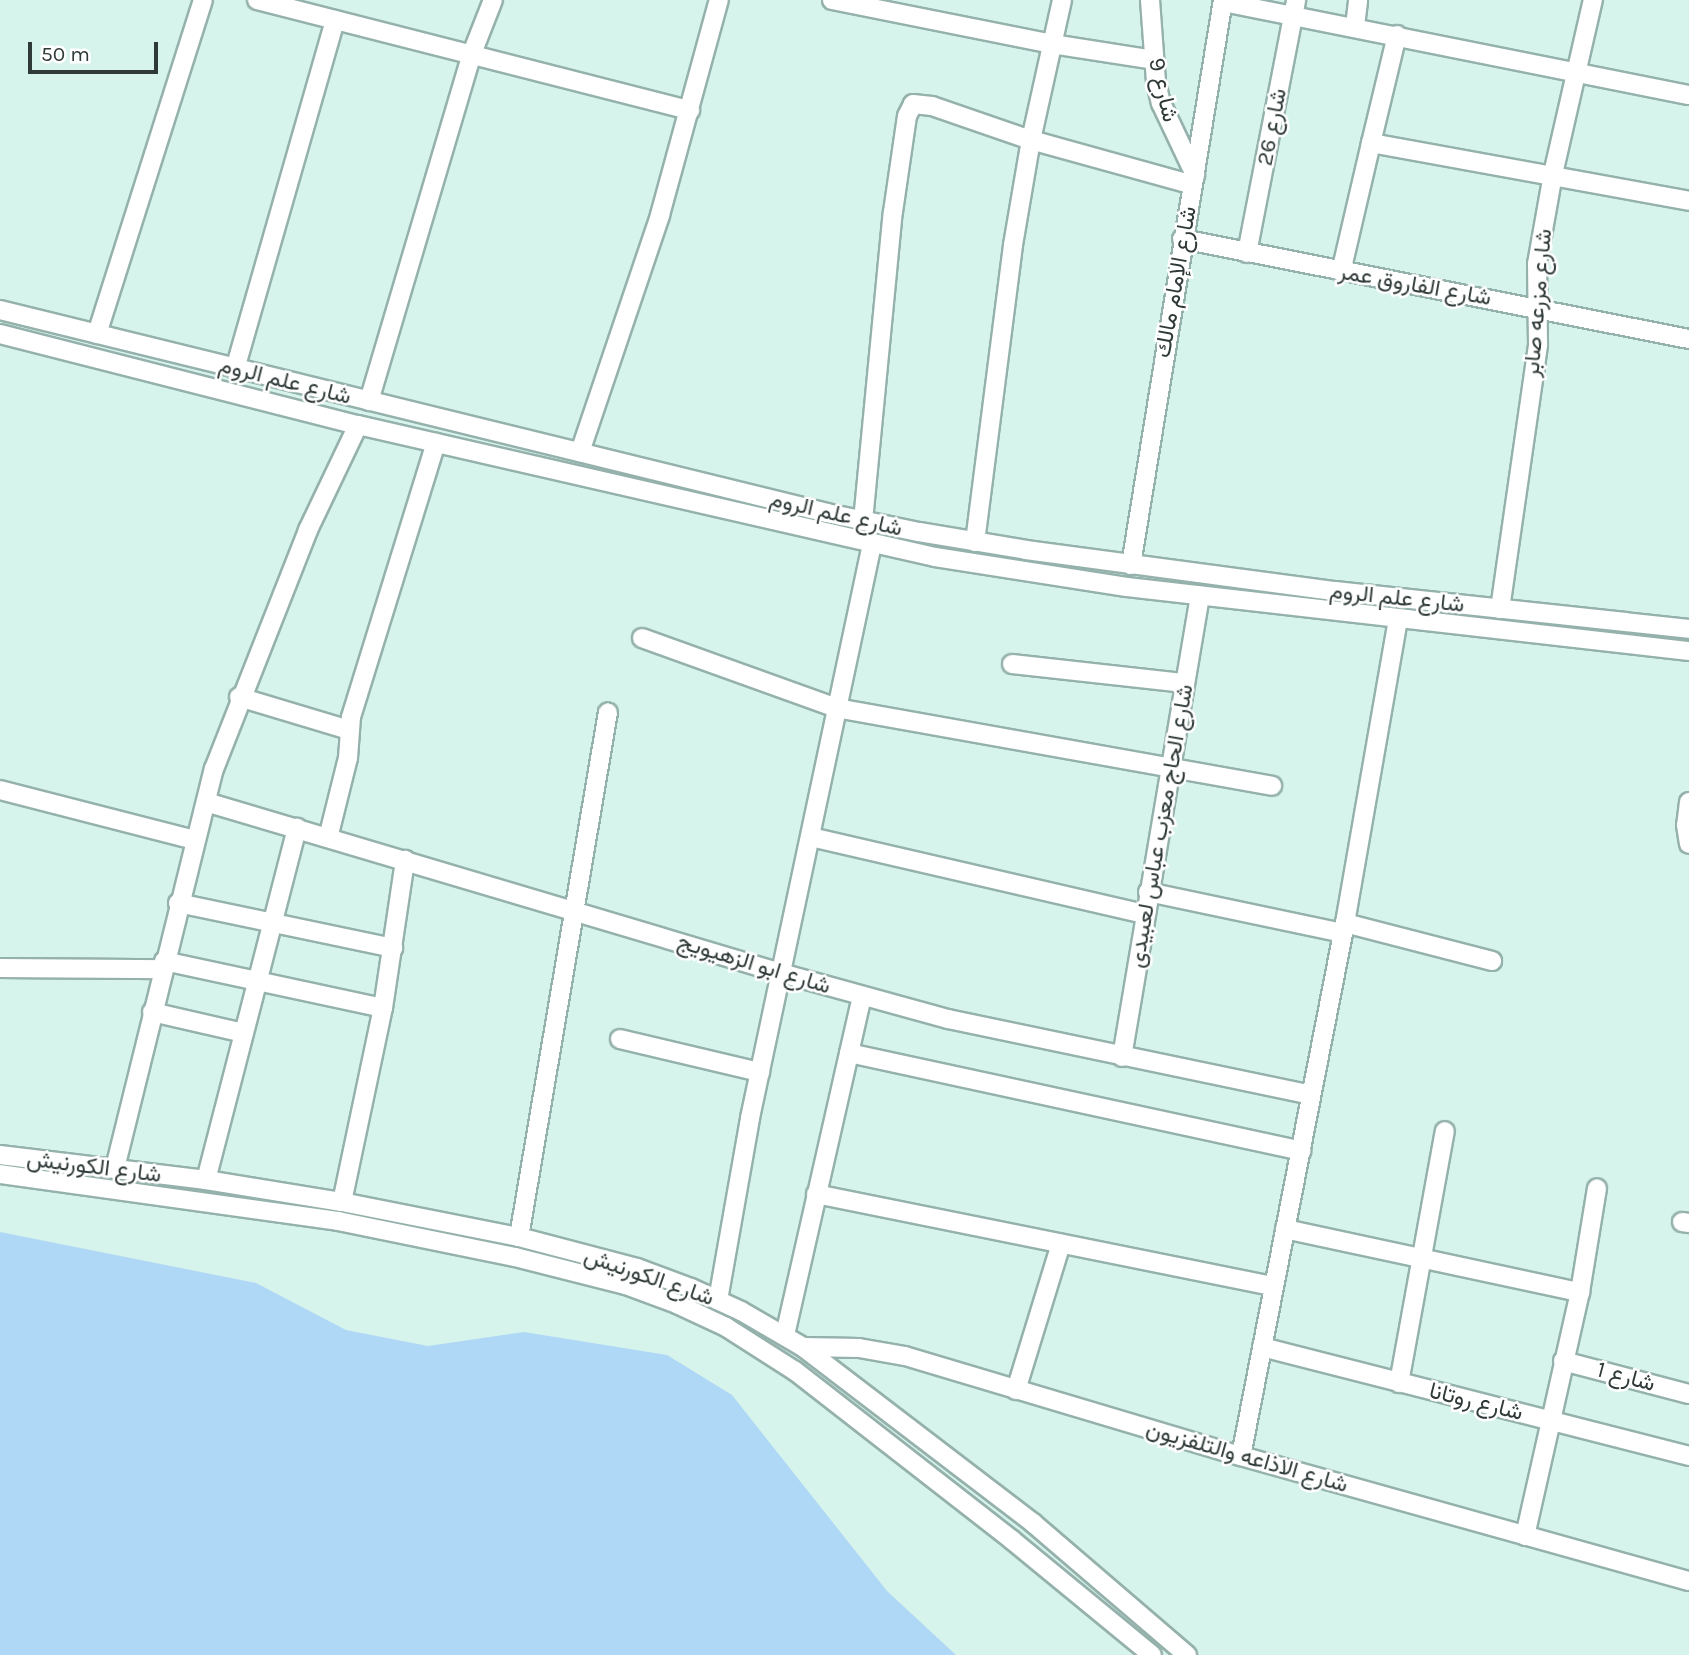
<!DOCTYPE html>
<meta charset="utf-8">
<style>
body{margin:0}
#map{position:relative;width:1689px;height:1655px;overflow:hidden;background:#d6f3ec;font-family:Karla,Vazirmatn,sans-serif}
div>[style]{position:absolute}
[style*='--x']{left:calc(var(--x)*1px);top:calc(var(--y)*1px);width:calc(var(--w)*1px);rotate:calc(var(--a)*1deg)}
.water>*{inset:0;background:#afd8f6}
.roads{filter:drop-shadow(2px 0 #95b1ab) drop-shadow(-2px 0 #95b1ab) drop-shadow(0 2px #95b1ab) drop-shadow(0 -2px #95b1ab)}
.minor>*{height:18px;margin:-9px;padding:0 9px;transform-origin:9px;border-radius:9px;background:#fff}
span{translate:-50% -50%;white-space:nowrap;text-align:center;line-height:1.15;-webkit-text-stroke:5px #fff;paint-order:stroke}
.street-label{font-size:23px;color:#2f3a38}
.scale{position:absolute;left:28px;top:42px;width:130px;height:32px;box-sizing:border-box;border:4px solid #2f3a38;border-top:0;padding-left:9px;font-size:21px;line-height:24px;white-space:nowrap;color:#2f3a38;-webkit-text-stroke:5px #fff;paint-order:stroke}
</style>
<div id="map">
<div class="water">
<div style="clip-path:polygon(0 1232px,256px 1283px,346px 1330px,428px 1346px,524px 1332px,667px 1355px,732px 1395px,887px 1591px,956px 1655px,0 1655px)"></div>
</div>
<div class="roads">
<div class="minor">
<div style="--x:257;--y:0;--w:447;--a:14.3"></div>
<div style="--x:832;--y:0;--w:224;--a:11.3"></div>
<div style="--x:1052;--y:44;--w:103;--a:8.9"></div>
<div style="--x:1150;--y:0;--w:82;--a:85.8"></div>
<div style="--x:1156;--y:82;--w:22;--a:77"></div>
<div style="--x:1161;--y:103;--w:80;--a:64.7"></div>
<div style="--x:1223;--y:2;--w:475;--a:11.3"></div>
<div style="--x:1355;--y:26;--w:26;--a:-83"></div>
<div style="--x:1397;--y:35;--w:111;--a:103.5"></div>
<div style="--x:1371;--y:143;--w:323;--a:10.3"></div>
<div style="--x:1182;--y:239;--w:517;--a:11.16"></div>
<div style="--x:1247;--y:253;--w:258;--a:-79"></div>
<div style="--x:1341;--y:272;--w:132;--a:-76.9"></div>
<div style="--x:0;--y:310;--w:852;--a:13.79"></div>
<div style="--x:827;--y:513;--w:94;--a:11.7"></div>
<div style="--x:919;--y:532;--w:109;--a:9.5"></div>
<div style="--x:1026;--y:550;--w:312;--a:7.6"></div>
<div style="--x:1335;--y:591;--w:356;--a:6.1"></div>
<div style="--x:0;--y:334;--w:369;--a:14.3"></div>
<div style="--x:358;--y:425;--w:592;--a:12.89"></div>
<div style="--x:935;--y:557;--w:194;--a:8.9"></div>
<div style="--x:1127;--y:587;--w:566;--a:6.5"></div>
<div style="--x:97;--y:334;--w:350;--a:-72.4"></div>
<div style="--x:235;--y:369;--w:363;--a:-74"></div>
<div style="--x:369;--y:401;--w:360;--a:-73.5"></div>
<div style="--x:471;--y:56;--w:60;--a:-68.6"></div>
<div style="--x:580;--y:452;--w:250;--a:-71.3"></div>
<div style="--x:660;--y:215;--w:223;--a:-74.7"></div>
<div style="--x:863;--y:521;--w:310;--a:-84.5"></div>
<div style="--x:893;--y:212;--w:97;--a:-81.7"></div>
<div style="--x:907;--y:116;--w:13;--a:-63"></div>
<div style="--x:913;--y:104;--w:19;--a:6"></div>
<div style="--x:932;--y:106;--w:105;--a:19"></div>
<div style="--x:1031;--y:140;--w:168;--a:15.5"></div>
<div style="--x:975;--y:542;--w:299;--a:-82.7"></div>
<div style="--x:1013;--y:245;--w:107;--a:-80.3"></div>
<div style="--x:1031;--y:140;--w:143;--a:-77.5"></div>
<div style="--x:1131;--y:565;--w:572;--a:-80.75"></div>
<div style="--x:1500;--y:609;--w:268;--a:-81.8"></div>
<div style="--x:1538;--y:344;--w:80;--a:-90.7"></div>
<div style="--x:1537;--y:264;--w:91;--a:-79.9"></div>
<div style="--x:1553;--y:174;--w:179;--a:-77.1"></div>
<div style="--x:642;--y:638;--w:206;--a:19.8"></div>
<div style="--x:836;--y:708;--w:443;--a:10.1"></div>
<div style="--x:1012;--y:664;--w:174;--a:6.3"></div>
<div style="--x:239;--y:697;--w:115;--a:16.7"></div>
<div style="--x:0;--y:790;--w:201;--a:14.4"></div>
<div style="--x:206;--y:802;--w:600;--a:16.56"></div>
<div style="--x:781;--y:973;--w:173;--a:15.4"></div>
<div style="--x:948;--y:1019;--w:371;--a:11.8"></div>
<div style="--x:1689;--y:802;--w:23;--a:97"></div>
<div style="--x:1686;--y:825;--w:19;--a:81"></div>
<div style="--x:811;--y:837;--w:343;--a:13"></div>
<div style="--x:328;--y:838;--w:82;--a:-76"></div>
<div style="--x:348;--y:758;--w:41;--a:-85.8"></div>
<div style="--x:351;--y:717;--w:287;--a:-72.8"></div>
<div style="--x:1148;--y:892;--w:199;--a:11.9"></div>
<div style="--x:178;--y:903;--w:220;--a:11.8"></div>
<div style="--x:1345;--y:923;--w:152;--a:14.5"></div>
<div style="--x:164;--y:961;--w:224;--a:12.1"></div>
<div style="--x:0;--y:968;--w:163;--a:0.4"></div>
<div style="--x:152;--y:1012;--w:94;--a:12.9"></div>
<div style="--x:620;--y:1039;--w:144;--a:13.3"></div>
<div style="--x:849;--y:1053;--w:463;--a:12.2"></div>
<div style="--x:1122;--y:1057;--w:468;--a:-80.4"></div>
<div style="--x:0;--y:1155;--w:208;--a:6.9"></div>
<div style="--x:206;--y:1180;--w:138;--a:9.2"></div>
<div style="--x:342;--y:1202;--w:180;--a:11.2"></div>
<div style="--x:519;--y:1237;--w:122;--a:14.7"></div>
<div style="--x:637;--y:1268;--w:58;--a:20.3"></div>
<div style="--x:691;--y:1288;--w:55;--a:24.7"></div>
<div style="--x:741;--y:1311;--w:72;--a:30.1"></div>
<div style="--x:803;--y:1347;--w:290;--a:37.4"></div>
<div style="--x:1033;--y:1523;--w:203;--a:40.6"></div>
<div style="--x:115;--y:1168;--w:411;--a:-76.1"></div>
<div style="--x:214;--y:769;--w:257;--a:-68.5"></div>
<div style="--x:308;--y:530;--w:116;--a:-64.5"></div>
<div style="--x:0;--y:1174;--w:341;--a:7.9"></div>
<div style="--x:338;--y:1221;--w:181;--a:11.5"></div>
<div style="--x:515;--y:1257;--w:114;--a:14.2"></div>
<div style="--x:626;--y:1285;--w:54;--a:20.4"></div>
<div style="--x:677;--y:1304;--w:54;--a:25.1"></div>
<div style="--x:726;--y:1327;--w:82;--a:32.5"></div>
<div style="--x:795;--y:1371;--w:275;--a:37.9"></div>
<div style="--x:1012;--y:1540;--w:181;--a:39.4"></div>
<div style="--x:206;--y:1180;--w:364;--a:-75.5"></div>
<div style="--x:816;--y:1194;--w:467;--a:11.4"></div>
<div style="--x:342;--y:1202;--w:198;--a:-78.1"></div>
<div style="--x:383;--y:1008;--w:150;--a:-81.5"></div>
<div style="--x:1682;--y:1222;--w:7;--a:8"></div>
<div style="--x:1285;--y:1229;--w:302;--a:12.1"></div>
<div style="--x:519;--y:1237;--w:532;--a:-80.38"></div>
<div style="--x:718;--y:1300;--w:185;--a:-80"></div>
<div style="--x:750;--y:1118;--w:587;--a:-78"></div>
<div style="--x:785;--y:1335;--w:347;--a:-77.2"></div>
<div style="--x:803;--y:1347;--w:56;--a:1"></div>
<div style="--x:859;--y:1348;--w:47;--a:9.9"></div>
<div style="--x:905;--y:1356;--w:351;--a:16.6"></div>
<div style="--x:1241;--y:1456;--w:465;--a:15.6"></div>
<div style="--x:1262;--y:1347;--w:441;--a:14.3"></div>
<div style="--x:1563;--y:1361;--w:130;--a:14.7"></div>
<div style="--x:1399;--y:1383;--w:256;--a:-79.7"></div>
<div style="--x:1016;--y:1390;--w:153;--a:-72.9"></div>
<div style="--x:1241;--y:1456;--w:543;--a:-78.96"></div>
<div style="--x:1345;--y:923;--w:309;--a:-80.1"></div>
<div style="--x:1525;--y:1536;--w:250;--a:-77.3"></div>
<div style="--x:1580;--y:1292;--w:105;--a:-80.7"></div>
</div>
</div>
<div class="street-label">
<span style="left:1163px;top:90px;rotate:77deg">شارع 9</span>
<span style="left:1272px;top:127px;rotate:-79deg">شارع 26</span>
<span style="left:1176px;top:282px;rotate:-80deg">شارع الإمام مالك</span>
<span style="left:1415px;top:285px;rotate:10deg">شارع الفاروق عمر</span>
<span style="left:1538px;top:303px;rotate:-85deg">شارع مزرعه صابر</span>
<span style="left:285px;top:381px;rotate:14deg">شارع علم الروم</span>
<span style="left:836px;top:514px;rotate:13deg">شارع علم الروم</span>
<span style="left:1397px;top:598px;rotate:6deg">شارع علم الروم</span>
<span style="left:1161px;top:826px;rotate:-80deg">شارع الحاج معزب عباس لعبيدى</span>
<span style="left:754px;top:964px;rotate:17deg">شارع ابو الزهيويج</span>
<span style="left:94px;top:1167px;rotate:7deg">شارع الكورنيش</span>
<span style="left:649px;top:1277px;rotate:19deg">شارع الكورنيش</span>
<span style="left:1626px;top:1377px;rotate:15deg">شارع 1</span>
<span style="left:1476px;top:1402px;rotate:14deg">شارع روتانا</span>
<span style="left:1247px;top:1457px;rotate:16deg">شارع الاذاعه والتلفزيون</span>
</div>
<div class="scale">50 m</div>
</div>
